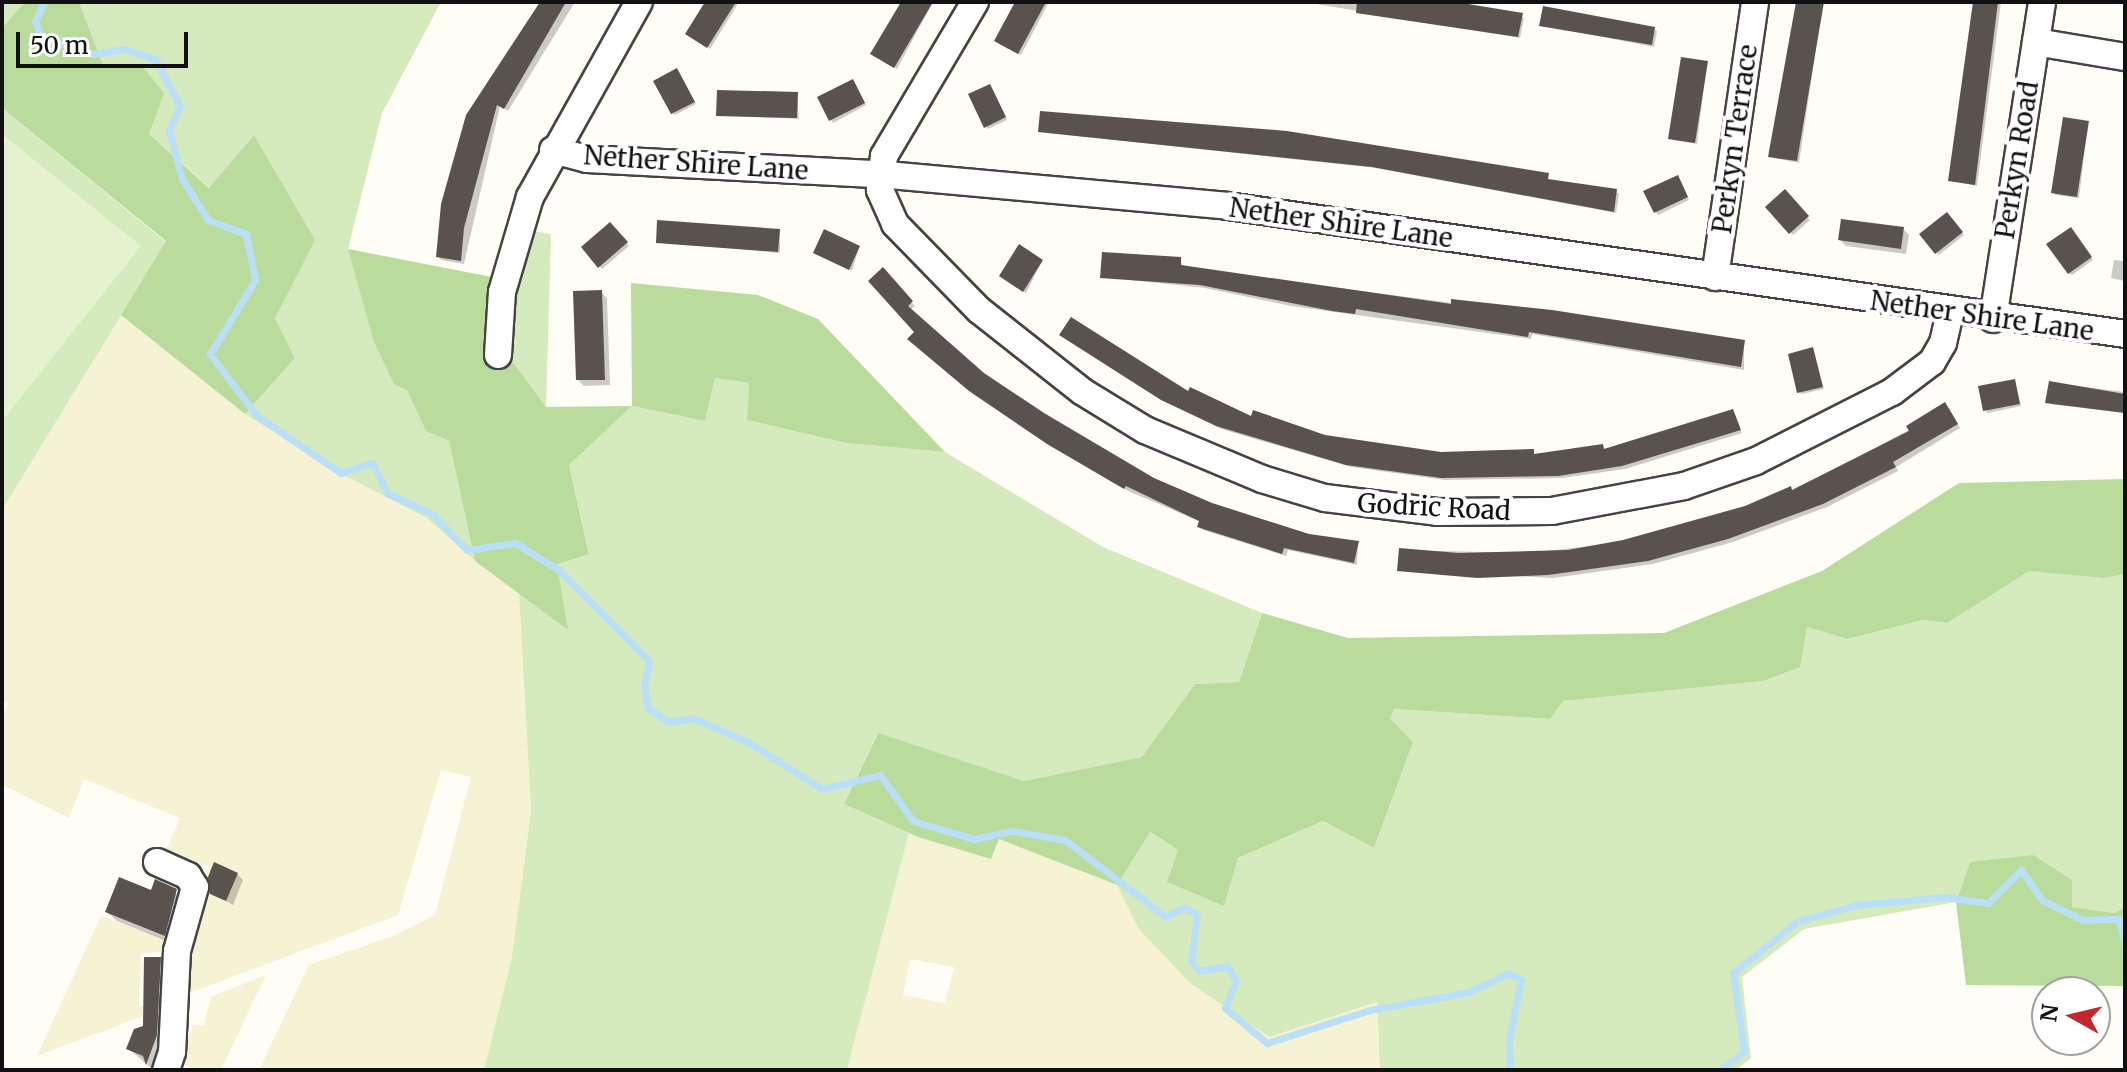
<!DOCTYPE html>
<style>
body{margin:0}
#map{position:relative;width:2127px;height:1072px;overflow:hidden;background:#fffdf5;font-family:Merriweather,serif}
div>[style]{position:absolute}
[style*='--x']{left:calc(var(--x)*1px);top:calc(var(--y)*1px);width:calc(var(--w)*1px);rotate:calc(var(--a)*1deg)}
.farmland>*{inset:0;background:#f6f3d4}
.green>*{inset:0;background:#d5ebbd}
.forest>*{inset:0;background:#b9dc9c}
.pitch>*{inset:0;background:#e6f2cf}
.shadow>*{inset:0;background:#0003}
.stream>*{height:7px;margin:-3.5px;padding:0 3.5px;transform-origin:3.5px;border-radius:3.5px;background:#b9e0f7}
.building>*{inset:0;background:#5a524d}
.roads{filter:drop-shadow(2px 0 #444) drop-shadow(-2px 0 #444) drop-shadow(0 2px #444) drop-shadow(0 -2px #444)}
.minor>*{height:26px;margin:-13px;padding:0 13px;transform-origin:13px;border-radius:13px;background:#fff}
span{translate:-50% -50%;white-space:nowrap;text-align:center;line-height:1.15;-webkit-text-stroke:8px #fff;paint-order:stroke}
.street-label{font-size:26px;color:#111}
.frame{position:absolute;inset:0;border:4px solid #111;pointer-events:none}
.north{position:absolute;left:2031px;top:976px;width:80px;height:80px;box-sizing:border-box;background:#fff;border:2px solid #a0a0a0;border-radius:50%;rotate:278deg;font-size:22px;font-weight:700;line-height:32px;text-align:center;color:#111}
.north::after{content:'';display:block;margin:auto;width:28px;height:36px;background:#c4262e;clip-path:polygon(50% 0,100% 100%,50% 72%,0 100%)}
.scale{position:absolute;left:16px;top:32px;width:172px;height:36px;box-sizing:border-box;border:4px solid #111;border-top:0;padding-left:10px;font-size:24px;line-height:28px;white-space:nowrap;color:#111;-webkit-text-stroke:6px #fff;paint-order:stroke}
</style>
<div id="map">
<div class="farmland">
<div style="clip-path:polygon(121px 315px,245px 414px,347px 477px,427px 518px,519px 593px,531px 811px,512px 956px,484px 1070px,259px 1070px,309px 965px,393px 936px,435px 915px,471px 777px,441px 770px,398px 915px,181px 996px,190px 917px,209px 867px,166px 850px,180px 818px,84px 779px,69px 818px,2px 785px,2px 717px,8px 704px,2px 701px,2px 510px)"></div>
<div style="clip-path:polygon(evenodd,909px 833px,991px 859px,999px 839px,1117px 885px,1138px 928px,1377px 1001px,1380px 1070px,847px 1070px,909px 833px,910px 959px,954px 967px,945px 1003px,903px 995px,910px 959px)"></div>
<div style="clip-path:polygon(101px 916px,169px 940px,169px 952px,141px 953px,139px 1006px,170px 1006px,37px 1056px)"></div>
<div style="clip-path:polygon(266px 975px,221px 1070px,194px 1070px,178px 1060px,193px 1025px,204px 1025px,211px 997px)"></div>
</div>
<div class="green">
<div style="clip-path:polygon(2px 2px,25px 2px,2px 28px)"></div>
<div style="clip-path:polygon(79px 2px,441px 2px,382px 113px,348px 249px,426px 431px,449px 441px,475px 561px,427px 518px,347px 477px,245px 414px,295px 358px,275px 318px,253px 136px,210px 188px,149px 134px,142px 66px,103px 65px)"></div>
<div style="clip-path:polygon(2px 108px,166px 242px,2px 510px)"></div>
<div style="clip-path:polygon(534px 231px,551px 234px,546px 407px,508px 355px,513px 281px)"></div>
<div style="clip-path:polygon(715px 378px,749px 383px,747px 420px,846px 443px,945px 452px,1103px 547px,1262px 613px,1239px 682px,1195px 684px,1143px 757px,1024px 781px,877px 734px,844px 804px,909px 833px,847px 1070px,484px 1070px,512px 956px,531px 811px,519px 593px,567px 629px,557px 564px,589px 553px,569px 465px,632px 406px,705px 421px)"></div>
<div style="clip-path:polygon(2029px 570px,2104px 578px,2125px 574px,2125px 907px,2114px 913px,2072px 907px,1970px 862px,1956px 902px,1804px 929px,1742px 977px,1751px 1058px,1736px 1070px,1380px 1070px,1377px 1002px,1269px 1037px,1190px 983px,1138px 928px,1117px 885px,1149px 832px,1178px 850px,1223px 906px,1238px 858px,1323px 821px,1374px 848px,1413px 742px,1390px 718px,1393px 709px,1550px 719px,1563px 701px,1763px 681px,1807px 627px,1849px 639px,1923px 620px,1947px 623px)"></div>
</div>
<div class="forest">
<div style="clip-path:polygon(25px 2px,79px 2px,103px 65px,142px 66px,164px 93px,149px 134px,209px 188px,254px 135px,315px 240px,275px 318px,295px 358px,245px 414px,121px 315px,166px 241px,2px 108px,2px 28px)"></div>
<div style="clip-path:polygon(348px 249px,513px 281px,508px 355px,546px 407px,632px 406px,631px 283px,758px 295px,818px 319px,945px 452px,846px 443px,747px 420px,749px 383px,715px 378px,705px 421px,632px 406px,569px 465px,589px 554px,557px 564px,568px 630px,475px 561px,449px 441px,426px 431px,407px 390px,394px 384px,374px 342px)"></div>
<div style="clip-path:polygon(2125px 479px,2125px 574px,2104px 578px,2029px 571px,1947px 623px,1923px 620px,1848px 639px,1807px 627px,1800px 667px,1763px 681px,1563px 701px,1550px 719px,1394px 709px,1390px 718px,1413px 742px,1374px 848px,1323px 821px,1238px 858px,1224px 906px,1167px 882px,1178px 850px,1150px 832px,1117px 885px,999px 839px,991px 859px,918px 837px,844px 804px,878px 733px,1024px 781px,1142px 757px,1195px 684px,1239px 682px,1262px 613px,1348px 638px,1664px 633px,1822px 571px,1959px 483px)"></div>
<div style="clip-path:polygon(2033px 855px,2072px 880px,2072px 907px,2114px 913px,2125px 907px,2125px 986px,1966px 985px,1956px 902px,1970px 862px)"></div>
</div>
<div class="pitch">
<div style="clip-path:polygon(2px 134px,141px 246px,2px 421px)"></div>
</div>
<div class="shadow">
<div style="clip-path:polygon(543px 2px,575px 2px,508px 111px,500px 106px,464px 264px,441px 260px,438px 256px,468px 116px)"></div>
<div style="clip-path:polygon(708px 2px,739px 2px,710px 49px,690px 36px)"></div>
<div style="clip-path:polygon(904px 2px,933px 2px,897px 69px,875px 56px)"></div>
<div style="clip-path:polygon(1017px 2px,1049px 2px,1021px 55px,999px 44px)"></div>
<div style="clip-path:polygon(1304px 2px,1448px 2px,1524px 18px,1520px 38px)"></div>
<div style="clip-path:polygon(1797px 2px,1823px 2px,1799px 163px,1771px 157px)"></div>
<div style="clip-path:polygon(1978px 2px,2001px 2px,1977px 186px,1950px 180px)"></div>
<div style="clip-path:polygon(1542px 25px,1654px 29px,1657px 31px,1654px 47px)"></div>
<div style="clip-path:polygon(1707px 63px,1697px 144px,1673px 140px,1670px 138px)"></div>
<div style="clip-path:polygon(679px 73px,696px 104px,675px 115px,672px 113px)"></div>
<div style="clip-path:polygon(855px 84px,866px 105px,833px 123px,819px 98px)"></div>
<div style="clip-path:polygon(992px 88px,1007px 120px,988px 129px,986px 126px)"></div>
<div style="clip-path:polygon(797px 94px,799px 119px,718px 115px)"></div>
<div style="clip-path:polygon(2088px 123px,2079px 198px,2055px 195px,2053px 192px)"></div>
<div style="clip-path:polygon(1040px 132px,1286px 133px,1619px 193px,1616px 213px,1376px 168px)"></div>
<div style="clip-path:polygon(1680px 180px,1689px 200px,1658px 215px,1656px 212px)"></div>
<div style="clip-path:polygon(1785px 192px,1810px 220px,1793px 235px,1768px 207px)"></div>
<div style="clip-path:polygon(1947px 215px,1964px 235px,1939px 255px,1922px 235px)"></div>
<div style="clip-path:polygon(610px 224px,629px 246px,602px 269px,583px 247px)"></div>
<div style="clip-path:polygon(1903px 229px,1909px 235px,1906px 254px,1846px 246px,1840px 240px)"></div>
<div style="clip-path:polygon(780px 231px,780px 253px,658px 242px)"></div>
<div style="clip-path:polygon(2073px 232px,2093px 260px,2072px 275px,2069px 273px)"></div>
<div style="clip-path:polygon(859px 248px,852px 271px,816px 253px)"></div>
<div style="clip-path:polygon(1180px 259px,1183px 267px,1744px 342px,1744px 370px,1532px 334px,1531px 339px,1291px 306px,1205px 288px,1102px 277px)"></div>
<div style="clip-path:polygon(2114px 260px,2125px 261px,2125px 281px,2111px 278px)"></div>
<div style="clip-path:polygon(1042px 261px,1026px 293px,1004px 278px)"></div>
<div style="clip-path:polygon(882px 270px,915px 306px,910px 310px,983px 374px,1043px 415px,1153px 480px,1211px 505px,1308px 536px,1358px 543px,1357px 565px,1288px 550px,1286px 556px,1203px 530px,1201px 522px,1128px 491px,1052px 446px,916px 332px)"></div>
<div style="clip-path:polygon(601px 292px,607px 298px,610px 385px,584px 386px,578px 380px)"></div>
<div style="clip-path:polygon(1064px 337px,1252px 419px,1324px 437px,1441px 454px,1533px 451px,1536px 456px,1602px 446px,1606px 450px,1732px 411px,1742px 433px,1625px 469px,1562px 478px,1445px 480px,1351px 467px,1221px 429px)"></div>
<div style="clip-path:polygon(1812px 350px,1824px 389px,1802px 394px,1799px 392px)"></div>
<div style="clip-path:polygon(2015px 381px,2021px 406px,1988px 413px,1985px 410px)"></div>
<div style="clip-path:polygon(2051px 383px,2125px 392px,2125px 413px,2050px 404px)"></div>
<div style="clip-path:polygon(1949px 408px,1960px 428px,1896px 467px,1898px 471px,1827px 507px,1733px 542px,1653px 564px,1553px 578px,1399px 570px,1400px 550px,1528px 553px,1624px 542px,1745px 508px,1790px 488px,1794px 492px)"></div>
<div style="clip-path:polygon(237px 874px,243px 880px,233px 905px,212px 893px)"></div>
<div style="clip-path:polygon(156px 881px,186px 901px,174px 944px,117px 921px,107px 912px,152px 892px)"></div>
<div style="clip-path:polygon(160px 959px,166px 965px,162px 1042px,152px 1069px,129px 1049px,145px 1027px)"></div>
</div>
<div class="stream">
<div style="--x:44;--y:2;--w:21;--a:115"></div>
<div style="--x:35;--y:21;--w:18;--a:68"></div>
<div style="--x:42;--y:38;--w:53;--a:17.4"></div>
<div style="--x:93;--y:54;--w:31;--a:-9"></div>
<div style="--x:124;--y:49;--w:33;--a:18"></div>
<div style="--x:155;--y:59;--w:53;--a:62"></div>
<div style="--x:180;--y:106;--w:27;--a:114"></div>
<div style="--x:169;--y:131;--w:50;--a:74.8"></div>
<div style="--x:182;--y:179;--w:49;--a:57.6"></div>
<div style="--x:208;--y:220;--w:40;--a:20.2"></div>
<div style="--x:246;--y:234;--w:47;--a:78.9"></div>
<div style="--x:255;--y:280;--w:87;--a:121.3"></div>
<div style="--x:210;--y:354;--w:76;--a:53"></div>
<div style="--x:256;--y:415;--w:103;--a:34.3"></div>
<div style="--x:341;--y:473;--w:33;--a:-18"></div>
<div style="--x:372;--y:463;--w:34;--a:63"></div>
<div style="--x:387;--y:493;--w:50;--a:25"></div>
<div style="--x:432;--y:514;--w:50;--a:45.8"></div>
<div style="--x:467;--y:550;--w:49;--a:-8.3"></div>
<div style="--x:515;--y:543;--w:52;--a:31.5"></div>
<div style="--x:559;--y:570;--w:128;--a:45.3"></div>
<div style="--x:649;--y:661;--w:25;--a:101"></div>
<div style="--x:644;--y:686;--w:22;--a:80"></div>
<div style="--x:648;--y:708;--w:25;--a:34"></div>
<div style="--x:669;--y:722;--w:24;--a:-9"></div>
<div style="--x:693;--y:718;--w:60;--a:23.6"></div>
<div style="--x:748;--y:742;--w:88;--a:32.4"></div>
<div style="--x:822;--y:789;--w:60;--a:-13.6"></div>
<div style="--x:880;--y:775;--w:57;--a:54.3"></div>
<div style="--x:913;--y:821;--w:64;--a:16.4"></div>
<div style="--x:974;--y:839;--w:40;--a:-12"></div>
<div style="--x:1013;--y:831;--w:53;--a:9.8"></div>
<div style="--x:1065;--y:840;--w:127;--a:37.3"></div>
<div style="--x:1166;--y:917;--w:21;--a:-29"></div>
<div style="--x:1184;--y:907;--w:15;--a:32"></div>
<div style="--x:1197;--y:915;--w:46;--a:97.4"></div>
<div style="--x:1191;--y:961;--w:13;--a:48"></div>
<div style="--x:1200;--y:971;--w:27;--a:-10"></div>
<div style="--x:1227;--y:966;--w:17;--a:59"></div>
<div style="--x:1236;--y:981;--w:29;--a:112"></div>
<div style="--x:1225;--y:1008;--w:55;--a:39.8"></div>
<div style="--x:1267;--y:1043;--w:108;--a:-17.8"></div>
<div style="--x:1370;--y:1010;--w:101;--a:-10.3"></div>
<div style="--x:1469;--y:992;--w:43;--a:-26"></div>
<div style="--x:1508;--y:973;--w:15;--a:28"></div>
<div style="--x:1521;--y:980;--w:60;--a:101.5"></div>
<div style="--x:1509;--y:1039;--w:31;--a:88"></div>
<div style="--x:1720;--y:1070;--w:31;--a:-38"></div>
<div style="--x:1744;--y:1051;--w:79;--a:-98"></div>
<div style="--x:1733;--y:973;--w:83;--a:-38.7"></div>
<div style="--x:1798;--y:921;--w:60;--a:-15.4"></div>
<div style="--x:1856;--y:905;--w:90;--a:-5.1"></div>
<div style="--x:1946;--y:897;--w:42;--a:8.1"></div>
<div style="--x:1988;--y:903;--w:47;--a:-45"></div>
<div style="--x:2021;--y:870;--w:37;--a:55"></div>
<div style="--x:2042;--y:900;--w:46;--a:26"></div>
<div style="--x:2083;--y:920;--w:36;--a:-2"></div>
<div style="--x:2119;--y:919;--w:27;--a:77"></div>
</div>
<div class="building">
<div style="clip-path:polygon(540px 2px,566px 2px,504px 109px,497px 105px,464px 228px,461px 261px,436px 257px,441px 204px,466px 115px)"></div>
<div style="clip-path:polygon(705px 2px,736px 2px,707px 48px,685px 34px)"></div>
<div style="clip-path:polygon(901px 2px,933px 2px,894px 68px,870px 54px)"></div>
<div style="clip-path:polygon(1015px 2px,1046px 2px,1018px 54px,994px 41px)"></div>
<div style="clip-path:polygon(1357px 2px,1456px 2px,1523px 13px,1518px 37px,1356px 13px)"></div>
<div style="clip-path:polygon(1796px 2px,1824px 2px,1797px 161px,1768px 157px)"></div>
<div style="clip-path:polygon(1973px 2px,1998px 2px,1975px 185px,1948px 181px)"></div>
<div style="clip-path:polygon(1543px 6px,1655px 27px,1652px 45px,1539px 26px)"></div>
<div style="clip-path:polygon(1681px 57px,1708px 61px,1695px 143px,1668px 139px)"></div>
<div style="clip-path:polygon(677px 68px,695px 102px,671px 114px,653px 81px)"></div>
<div style="clip-path:polygon(853px 79px,865px 103px,829px 121px,817px 97px)"></div>
<div style="clip-path:polygon(990px 84px,1006px 117px,984px 128px,968px 94px)"></div>
<div style="clip-path:polygon(717px 90px,798px 92px,797px 118px,716px 116px)"></div>
<div style="clip-path:polygon(1040px 111px,1287px 131px,1549px 173px,1548px 179px,1617px 189px,1614px 212px,1372px 167px,1038px 132px)"></div>
<div style="clip-path:polygon(2063px 117px,2089px 121px,2077px 197px,2051px 193px)"></div>
<div style="clip-path:polygon(1678px 175px,1688px 197px,1654px 213px,1643px 191px)"></div>
<div style="clip-path:polygon(1785px 189px,1809px 216px,1789px 234px,1765px 207px)"></div>
<div style="clip-path:polygon(1947px 212px,1963px 232px,1935px 254px,1919px 234px)"></div>
<div style="clip-path:polygon(1841px 219px,1904px 227px,1901px 249px,1838px 240px)"></div>
<div style="clip-path:polygon(657px 220px,780px 229px,778px 252px,656px 243px)"></div>
<div style="clip-path:polygon(610px 222px,628px 242px,598px 268px,581px 247px)"></div>
<div style="clip-path:polygon(2071px 227px,2092px 257px,2068px 274px,2046px 244px)"></div>
<div style="clip-path:polygon(824px 229px,860px 246px,849px 270px,813px 253px)"></div>
<div style="clip-path:polygon(1019px 244px,1043px 260px,1023px 292px,999px 276px)"></div>
<div style="clip-path:polygon(1102px 252px,1181px 257px,1181px 265px,1451px 304px,1451px 299px,1552px 310px,1745px 340px,1741px 367px,1529px 332px,1528px 337px,1356px 309px,1355px 314px,1332px 311px,1200px 285px,1100px 278px)"></div>
<div style="clip-path:polygon(883px 267px,913px 301px,908px 306px,984px 373px,1044px 413px,1154px 478px,1212px 503px,1309px 534px,1359px 541px,1354px 563px,1284px 548px,1282px 554px,1197px 527px,1199px 521px,1126px 486px,1124px 489px,1047px 444px,969px 391px,907px 339px,914px 332px,868px 281px)"></div>
<div style="clip-path:polygon(602px 290px,605px 380px,576px 380px,573px 291px)"></div>
<div style="clip-path:polygon(1071px 317px,1188px 391px,1190px 387px,1251px 416px,1253px 410px,1325px 435px,1441px 452px,1534px 449px,1534px 454px,1603px 444px,1604px 449px,1733px 409px,1741px 430px,1622px 466px,1558px 476px,1441px 478px,1346px 465px,1216px 426px,1161px 400px,1059px 335px)"></div>
<div style="clip-path:polygon(1813px 347px,1823px 387px,1797px 393px,1788px 354px)"></div>
<div style="clip-path:polygon(2015px 379px,2020px 404px,1983px 411px,1978px 386px)"></div>
<div style="clip-path:polygon(2049px 381px,2125px 394px,2125px 413px,2045px 403px)"></div>
<div style="clip-path:polygon(1945px 402px,1958px 424px,1893px 462px,1896px 467px,1823px 504px,1728px 539px,1648px 561px,1548px 575px,1477px 578px,1397px 571px,1399px 548px,1458px 553px,1568px 550px,1623px 540px,1745px 506px,1791px 486px,1792px 490px,1909px 431px,1906px 426px)"></div>
<div style="clip-path:polygon(214px 862px,238px 873px,226px 901px,210px 894px,208px 877px)"></div>
<div style="clip-path:polygon(119px 877px,151px 890px,155px 879px,177px 889px,165px 936px,105px 912px)"></div>
<div style="clip-path:polygon(144px 957px,161px 957px,157px 1035px,146px 1065px,143px 1056px,126px 1049px,134px 1029px,143px 1026px)"></div>
</div>
<div class="roads">
<div class="minor">
<div style="--x:975;--y:2;--w:179;--a:120.6"></div>
<div style="--x:884;--y:156;--w:34;--a:97"></div>
<div style="--x:880;--y:190;--w:37;--a:66"></div>
<div style="--x:895;--y:224;--w:120;--a:45.7"></div>
<div style="--x:979;--y:310;--w:132;--a:38.3"></div>
<div style="--x:1083;--y:392;--w:73;--a:31.5"></div>
<div style="--x:1145;--y:430;--w:127;--a:22.7"></div>
<div style="--x:1262;--y:479;--w:66;--a:16.8"></div>
<div style="--x:1325;--y:498;--w:113;--a:7.1"></div>
<div style="--x:1437;--y:512;--w:115;--a:-0.5"></div>
<div style="--x:1552;--y:511;--w:134;--a:-10.7"></div>
<div style="--x:1684;--y:486;--w:76;--a:-19.1"></div>
<div style="--x:1756;--y:461;--w:153;--a:-26.9"></div>
<div style="--x:1892;--y:392;--w:50;--a:-36.9"></div>
<div style="--x:1932;--y:362;--w:22;--a:-60"></div>
<div style="--x:1943;--y:343;--w:31;--a:-77"></div>
<div style="--x:2036;--y:42;--w:90;--a:9.6"></div>
<div style="--x:553;--y:150;--w:35;--a:15"></div>
<div style="--x:587;--y:159;--w:291;--a:3"></div>
<div style="--x:878;--y:174;--w:350;--a:5.2"></div>
<div style="--x:1227;--y:206;--w:907;--a:8.11"></div>
<div style="--x:1715;--y:277;--w:278;--a:-81.7"></div>
<div style="--x:1993;--y:319;--w:321;--a:-81.2"></div>
<div style="--x:498;--y:355;--w:63;--a:-86.4"></div>
<div style="--x:502;--y:292;--w:99;--a:-73.6"></div>
<div style="--x:530;--y:197;--w:223;--a:-60.8"></div>
<div style="--x:157;--y:862;--w:34;--a:24"></div>
<div style="--x:188;--y:876;--w:13;--a:58"></div>
<div style="--x:195;--y:887;--w:66;--a:105.7"></div>
<div style="--x:177;--y:951;--w:101;--a:92.8"></div>
<div style="--x:172;--y:1052;--w:19;--a:108"></div>
</div>
</div>
<div class="street-label">
<span style="left:1735px;top:139px;rotate:-82deg">Perkyn Terrace</span>
<span style="left:2017px;top:160px;rotate:-81deg">Perkyn Road</span>
<span style="left:696px;top:163px;rotate:4deg">Nether Shire Lane</span>
<span style="left:1341px;top:223px;rotate:8deg">Nether Shire Lane</span>
<span style="left:1982px;top:316px;rotate:8deg">Nether Shire Lane</span>
<span style="left:1434px;top:507px;rotate:3deg">Godric Road</span>
</div>
<div class="frame"></div>
<div class="north">N</div>
<div class="scale">50 m</div>
</div>
